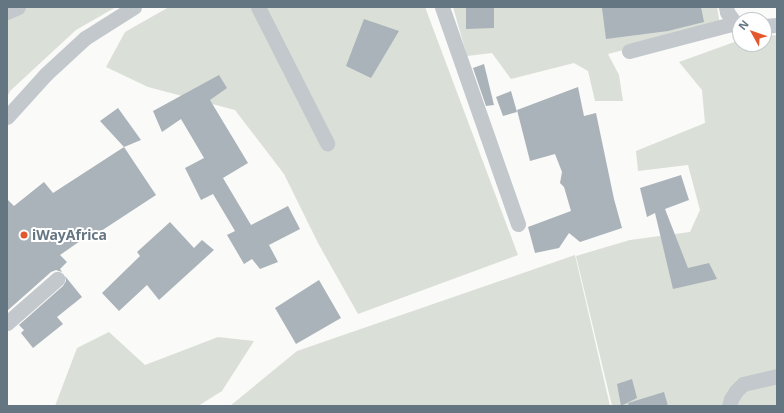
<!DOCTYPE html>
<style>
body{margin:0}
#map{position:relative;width:784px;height:413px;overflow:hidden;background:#fafaf8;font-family:"Noto Sans",sans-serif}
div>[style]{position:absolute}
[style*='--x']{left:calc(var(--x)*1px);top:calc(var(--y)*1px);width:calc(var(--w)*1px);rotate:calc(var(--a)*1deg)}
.green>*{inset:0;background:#dadfd7}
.building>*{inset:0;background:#aab3b9}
.minor>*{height:15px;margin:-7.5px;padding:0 7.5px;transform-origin:7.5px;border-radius:7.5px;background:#c3c8cc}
.dots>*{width:11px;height:11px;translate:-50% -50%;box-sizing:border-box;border:2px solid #fff;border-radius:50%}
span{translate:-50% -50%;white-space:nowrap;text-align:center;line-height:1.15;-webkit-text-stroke:4px #fff;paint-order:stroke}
.poi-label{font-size:14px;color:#657683;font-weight:700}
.left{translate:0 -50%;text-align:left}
.frame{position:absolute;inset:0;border:8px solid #657683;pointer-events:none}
.north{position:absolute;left:732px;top:12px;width:40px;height:40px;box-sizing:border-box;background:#fff;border:1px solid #c1c8cd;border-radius:50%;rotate:310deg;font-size:11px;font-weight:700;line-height:16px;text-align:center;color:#657683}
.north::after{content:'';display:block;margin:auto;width:14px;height:18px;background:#e4572e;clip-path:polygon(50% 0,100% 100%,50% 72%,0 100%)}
</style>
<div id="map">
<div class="green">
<div style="clip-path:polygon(7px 7px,116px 7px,76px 30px,10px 91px,7px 97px)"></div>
<div style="clip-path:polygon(169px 7px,425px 7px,518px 255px,358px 314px,318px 243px,284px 174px,235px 110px,148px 87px,106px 67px,125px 32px)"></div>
<div style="clip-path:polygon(453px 7px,717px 7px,720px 25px,608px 54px,619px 75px,623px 101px,595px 101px,588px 71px,574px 63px,511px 79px,492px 53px,467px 56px)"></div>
<div style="clip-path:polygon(777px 35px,777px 406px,612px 406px,576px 256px,630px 240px,690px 232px,700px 210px,688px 165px,638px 171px,636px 151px,705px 123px,702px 90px,679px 62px,740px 40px,740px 44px,764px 44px,764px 36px)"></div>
<div style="clip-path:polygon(575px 255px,610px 406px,230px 406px,297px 351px)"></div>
<div style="clip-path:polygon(109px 332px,145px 365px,218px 337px,254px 341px,222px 391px,198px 406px,55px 406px,77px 348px)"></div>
</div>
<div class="building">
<div style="clip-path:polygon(466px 7px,494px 7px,494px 28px,466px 29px)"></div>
<div style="clip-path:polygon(609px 7px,701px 7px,704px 22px,668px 31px,606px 39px,602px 8px)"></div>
<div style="clip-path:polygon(364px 19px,399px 31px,371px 78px,346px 66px)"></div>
<div style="clip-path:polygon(484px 64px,494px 105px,486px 106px,473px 68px)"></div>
<div style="clip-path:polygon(219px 75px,227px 88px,210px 100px,248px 163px,223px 178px,251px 225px,288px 206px,300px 229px,269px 245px,278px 262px,260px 269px,252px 259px,244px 264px,227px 235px,235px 231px,213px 194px,201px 200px,185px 168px,204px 158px,181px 119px,162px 132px,153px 111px)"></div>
<div style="clip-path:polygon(578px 87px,584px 116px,596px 113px,614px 199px,622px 228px,580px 242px,569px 233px,559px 248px,535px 253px,528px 227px,571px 211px,564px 187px,560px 183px,562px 172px,555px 154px,530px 161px,517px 110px)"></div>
<div style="clip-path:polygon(511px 91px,517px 112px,503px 116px,496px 97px)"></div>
<div style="clip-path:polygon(118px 108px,141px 140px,124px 147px,100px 121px)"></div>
<div style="clip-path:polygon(124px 147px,156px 195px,98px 233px,96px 230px,60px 255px,67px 262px,60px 269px,62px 272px,56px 270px,51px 272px,7px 311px,7px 199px,14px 206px,44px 182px,53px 193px)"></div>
<div style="clip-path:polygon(681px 175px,689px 200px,665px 209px,688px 268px,709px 263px,717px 279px,673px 289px,655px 213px,647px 217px,640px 188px)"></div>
<div style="clip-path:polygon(170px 222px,194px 248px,202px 240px,214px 250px,159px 300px,147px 285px,119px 311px,102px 293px,140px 256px,137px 252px)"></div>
<div style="clip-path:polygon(65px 276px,82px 297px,57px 317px,63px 324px,33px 348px,21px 333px,24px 330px,19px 325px,63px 286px,66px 281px)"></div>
<div style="clip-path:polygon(319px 280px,341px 318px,296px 344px,275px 308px)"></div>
<div style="clip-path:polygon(632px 379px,637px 398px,621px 406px,617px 384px)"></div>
<div style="clip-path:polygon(664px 392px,668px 406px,629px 406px,628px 403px)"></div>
</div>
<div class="minor">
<div style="--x:258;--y:7;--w:153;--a:63.1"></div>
<div style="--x:442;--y:7;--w:230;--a:70.7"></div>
<div style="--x:726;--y:7;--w:5;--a:79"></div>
<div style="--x:727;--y:12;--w:14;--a:54"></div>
<div style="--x:735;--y:23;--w:5;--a:11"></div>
<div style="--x:7;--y:12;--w:12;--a:-24"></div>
<div style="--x:764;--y:26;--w:13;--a:-4"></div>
<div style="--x:629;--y:51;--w:110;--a:-14.8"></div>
<div style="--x:7;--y:117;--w:58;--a:-47.8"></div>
<div style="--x:46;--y:74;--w:53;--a:-42.7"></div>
<div style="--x:85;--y:38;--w:58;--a:-32.3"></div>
<div style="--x:7;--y:323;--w:67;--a:-41.3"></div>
<div style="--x:729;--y:406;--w:7;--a:-74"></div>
<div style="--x:731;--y:399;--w:9;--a:-58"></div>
<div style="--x:736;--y:391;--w:10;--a:-45"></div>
<div style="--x:743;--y:384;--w:35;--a:-13"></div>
</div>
<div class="dots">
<div style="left:24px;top:235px;background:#e4572e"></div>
</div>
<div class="poi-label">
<span class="left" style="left:32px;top:235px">iWayAfrica</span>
</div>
<div class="frame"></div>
<div class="north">N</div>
</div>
